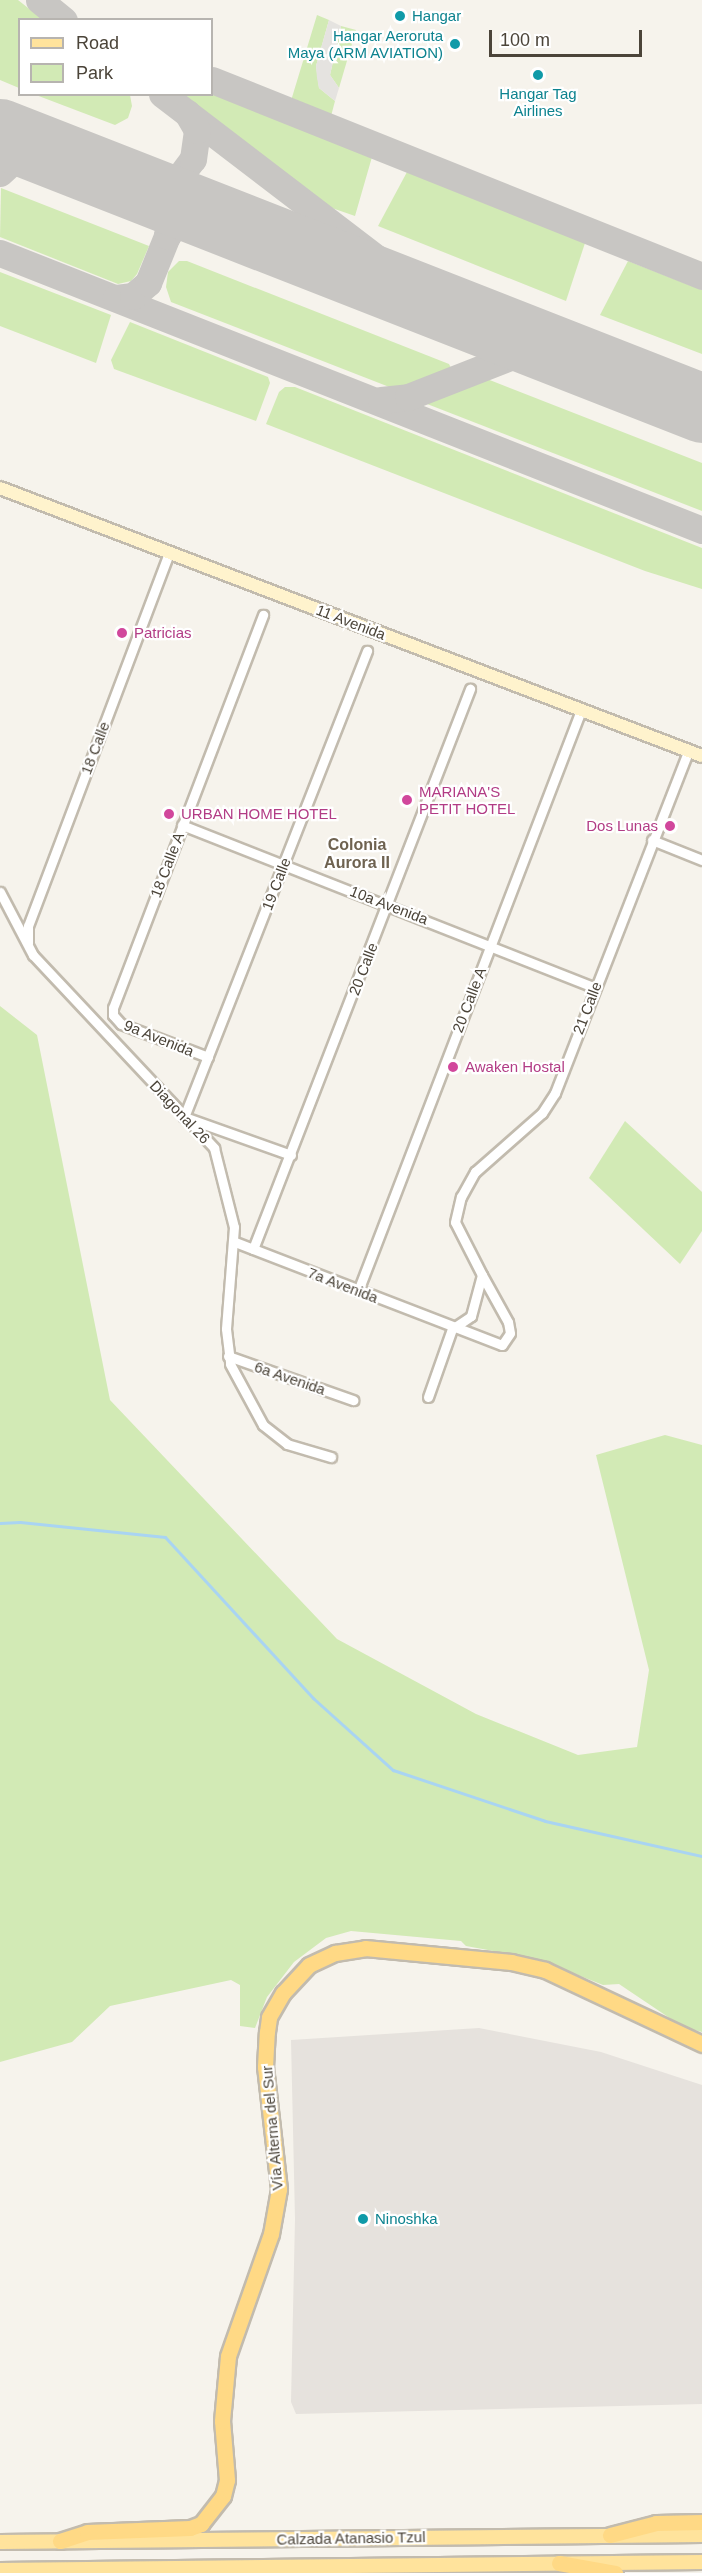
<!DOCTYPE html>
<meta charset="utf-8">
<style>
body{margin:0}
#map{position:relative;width:702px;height:2573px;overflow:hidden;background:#f6f3ec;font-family:Arial,sans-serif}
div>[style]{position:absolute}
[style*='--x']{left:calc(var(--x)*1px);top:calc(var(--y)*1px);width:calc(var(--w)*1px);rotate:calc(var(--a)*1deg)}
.industrial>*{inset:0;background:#e6e2dd}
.green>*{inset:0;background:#d2eab5}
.parking>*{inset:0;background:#e5e3e0}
.stream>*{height:3px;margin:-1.5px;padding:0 1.5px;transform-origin:1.5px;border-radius:1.5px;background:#a9d4f2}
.taxiway>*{height:27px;margin:-13.5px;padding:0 13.5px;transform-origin:13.5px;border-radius:13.5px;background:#c8c6c3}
.runway>*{height:69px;margin:-34.5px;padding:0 34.5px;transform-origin:34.5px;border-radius:34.5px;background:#c8c6c3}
.roads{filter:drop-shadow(2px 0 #c2bbae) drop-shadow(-2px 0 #c2bbae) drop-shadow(0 2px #c2bbae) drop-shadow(0 -2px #c2bbae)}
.minor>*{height:9px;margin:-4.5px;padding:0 4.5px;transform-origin:4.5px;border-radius:4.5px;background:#fff}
.secondary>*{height:12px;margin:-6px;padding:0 6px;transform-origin:6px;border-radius:6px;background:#fff3cd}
.primary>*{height:14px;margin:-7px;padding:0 7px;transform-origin:7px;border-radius:7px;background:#ffe39c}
.trunk>*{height:15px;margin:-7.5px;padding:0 7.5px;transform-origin:7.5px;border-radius:7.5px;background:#ffd985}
.dots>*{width:16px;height:16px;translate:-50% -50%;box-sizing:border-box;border:3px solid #fff;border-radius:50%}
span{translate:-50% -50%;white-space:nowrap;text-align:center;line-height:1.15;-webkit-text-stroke:4.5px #fff;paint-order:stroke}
.culture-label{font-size:15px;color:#0d838f}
.left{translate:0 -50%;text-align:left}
.right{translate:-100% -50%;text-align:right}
.street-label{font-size:15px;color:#4b4439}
.hotel-label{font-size:15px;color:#b23c85}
.neighbourhood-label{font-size:16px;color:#6e6250;font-weight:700}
.legend{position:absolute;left:18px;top:18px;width:195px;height:78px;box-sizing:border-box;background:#fff;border:2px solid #b7b4b0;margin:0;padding:8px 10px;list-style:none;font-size:18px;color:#4b4439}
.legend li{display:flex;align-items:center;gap:12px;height:30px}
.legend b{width:30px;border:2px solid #b7b4b0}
.scale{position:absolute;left:489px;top:30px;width:153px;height:27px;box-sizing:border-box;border:3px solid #4b4439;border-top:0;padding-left:8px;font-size:18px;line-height:21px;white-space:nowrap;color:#4b4439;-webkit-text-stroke:4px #fff;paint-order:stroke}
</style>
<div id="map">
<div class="industrial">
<div style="clip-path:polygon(479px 2028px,601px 2052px,702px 2085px,702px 2404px,296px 2414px,291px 2402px,295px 2219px,291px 2040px)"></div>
</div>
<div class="green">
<div style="clip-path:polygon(0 0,18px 0,42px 19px,20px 20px,19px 88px,0 80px)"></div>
<div style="clip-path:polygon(317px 15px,329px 20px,316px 66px,319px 88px,335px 101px,330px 120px,290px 104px)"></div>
<div style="clip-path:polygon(341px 26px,356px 30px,339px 88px,330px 75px)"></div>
<div style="clip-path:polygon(212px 89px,372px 157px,355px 216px,329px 207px,182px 95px,212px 94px)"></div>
<div style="clip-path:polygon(36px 95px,130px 95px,132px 106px,128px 118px,115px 125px)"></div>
<div style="clip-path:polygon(407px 172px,585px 243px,566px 301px,378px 226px)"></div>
<div style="clip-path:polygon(1px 188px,149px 246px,137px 274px,131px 281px,118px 284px,0 237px)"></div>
<div style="clip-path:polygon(179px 261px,187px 261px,449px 364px,451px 368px,397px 390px,171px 302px,166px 287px,168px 272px)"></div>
<div style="clip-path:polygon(628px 261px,702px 290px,702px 354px,600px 315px)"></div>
<div style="clip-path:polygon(0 272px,111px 315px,96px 363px,0 326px)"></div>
<div style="clip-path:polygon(130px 322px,268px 377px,270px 383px,256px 421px,114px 369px,111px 360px)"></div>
<div style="clip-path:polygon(482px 377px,702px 463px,702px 511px,422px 402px)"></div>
<div style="clip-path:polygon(285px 387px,295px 387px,702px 548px,702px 589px,645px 571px,266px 424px,279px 392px)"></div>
<div style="clip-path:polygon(0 1006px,37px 1035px,110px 1400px,337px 1639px,476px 1714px,578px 1755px,637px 1747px,649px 1670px,596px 1455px,665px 1435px,702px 1445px,702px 2032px,683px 2027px,619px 1984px,603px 1985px,538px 1959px,466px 1946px,461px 1941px,351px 1931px,326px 1938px,294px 1962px,267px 1997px,255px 2028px,240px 2026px,240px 1985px,231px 1980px,110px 2006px,72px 2042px,0 2062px)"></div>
<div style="clip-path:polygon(625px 1121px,702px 1192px,702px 1231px,680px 1264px,589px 1178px)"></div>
</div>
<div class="parking">
<div style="clip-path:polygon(329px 20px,341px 26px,330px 75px,339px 88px,335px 101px,319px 88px,317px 78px,316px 66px)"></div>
</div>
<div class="stream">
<div style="--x:0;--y:1523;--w:20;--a:-3"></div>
<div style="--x:20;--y:1522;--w:146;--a:5.9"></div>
<div style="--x:165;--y:1537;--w:219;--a:47.4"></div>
<div style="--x:313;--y:1698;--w:108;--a:42"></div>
<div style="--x:393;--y:1770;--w:160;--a:18.5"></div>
<div style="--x:545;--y:1821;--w:161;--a:12.6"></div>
</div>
<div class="taxiway">
<div style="--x:39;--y:0;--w:32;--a:39"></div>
<div style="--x:212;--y:80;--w:528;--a:21.8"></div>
<div style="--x:162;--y:94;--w:346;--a:37.4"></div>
<div style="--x:0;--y:173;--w:26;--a:-43"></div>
<div style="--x:19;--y:155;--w:30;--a:-6"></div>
<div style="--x:144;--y:190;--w:34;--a:-17"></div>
<div style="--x:177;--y:180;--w:26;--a:-53"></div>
<div style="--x:193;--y:159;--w:29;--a:-82"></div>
<div style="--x:197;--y:130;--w:20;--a:-120"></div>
<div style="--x:167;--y:236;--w:25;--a:-53"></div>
<div style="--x:182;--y:216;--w:18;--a:-13"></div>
<div style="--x:0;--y:253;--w:755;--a:21.53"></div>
<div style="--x:116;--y:298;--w:17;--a:-7"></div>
<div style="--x:133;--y:296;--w:20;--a:-41"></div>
<div style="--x:148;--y:283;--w:51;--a:-68"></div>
<div style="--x:167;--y:236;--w:26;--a:-83"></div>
<div style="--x:170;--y:210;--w:13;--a:-117"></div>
<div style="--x:492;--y:362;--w:16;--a:-55"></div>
<div style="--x:501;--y:349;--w:21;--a:-98"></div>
<div style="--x:381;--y:400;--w:27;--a:-6"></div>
<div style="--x:408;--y:397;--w:143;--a:-21.4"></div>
</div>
<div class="runway">
<div style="--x:0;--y:133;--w:754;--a:21.39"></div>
</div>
<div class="roads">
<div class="minor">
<div style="--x:182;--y:825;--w:444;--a:21.5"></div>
<div style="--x:652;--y:840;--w:54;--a:21.8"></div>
<div style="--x:0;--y:892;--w:71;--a:62.4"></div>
<div style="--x:33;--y:955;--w:265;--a:46.8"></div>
<div style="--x:214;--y:1148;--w:81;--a:75.8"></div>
<div style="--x:234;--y:1227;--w:102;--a:94.5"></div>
<div style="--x:226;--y:1329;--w:35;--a:83"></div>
<div style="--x:230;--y:1364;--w:69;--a:61.6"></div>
<div style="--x:263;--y:1425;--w:31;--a:38"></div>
<div style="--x:287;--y:1444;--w:46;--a:16.5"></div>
<div style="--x:28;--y:943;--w:17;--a:-90"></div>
<div style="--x:28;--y:926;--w:400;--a:-69.3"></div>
<div style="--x:208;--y:1057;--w:93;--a:-159.2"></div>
<div style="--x:121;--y:1024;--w:12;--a:-132"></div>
<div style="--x:113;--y:1015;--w:7;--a:-90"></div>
<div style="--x:113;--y:1008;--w:421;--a:-69.1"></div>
<div style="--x:291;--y:1155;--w:114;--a:-160.4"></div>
<div style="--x:184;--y:1117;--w:501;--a:-68.56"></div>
<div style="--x:235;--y:1242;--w:286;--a:21.1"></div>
<div style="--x:502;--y:1345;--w:14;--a:-56"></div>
<div style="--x:510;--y:1333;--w:11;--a:-100"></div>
<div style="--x:508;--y:1322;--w:54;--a:-119"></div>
<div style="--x:253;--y:1249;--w:601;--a:-68.82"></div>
<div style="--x:358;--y:1291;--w:622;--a:-69"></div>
<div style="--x:452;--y:1329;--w:23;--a:-34"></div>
<div style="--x:471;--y:1316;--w:42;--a:-75"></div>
<div style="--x:482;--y:1275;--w:59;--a:-117"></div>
<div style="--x:455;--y:1222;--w:26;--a:-77"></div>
<div style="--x:461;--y:1197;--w:29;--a:-61"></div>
<div style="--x:475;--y:1172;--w:89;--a:-41.4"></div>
<div style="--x:542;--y:1113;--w:24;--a:-57"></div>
<div style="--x:555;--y:1093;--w:367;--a:-68.7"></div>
<div style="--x:228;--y:1356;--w:133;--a:19.4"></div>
<div style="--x:428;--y:1397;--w:72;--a:-70.6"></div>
</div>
<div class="secondary">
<div style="--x:0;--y:488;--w:751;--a:20.9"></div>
</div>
<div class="primary">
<div style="--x:0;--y:2542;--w:702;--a:-0.57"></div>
<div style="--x:0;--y:2570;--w:702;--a:-0.65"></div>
</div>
<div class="trunk">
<div style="--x:610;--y:2535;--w:48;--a:-14.6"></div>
<div style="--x:656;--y:2523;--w:46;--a:-1.2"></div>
<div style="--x:60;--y:2541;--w:28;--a:-18"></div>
<div style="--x:87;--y:2532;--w:103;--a:-2.2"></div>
<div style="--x:190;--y:2528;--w:12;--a:-20"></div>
<div style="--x:201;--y:2524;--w:36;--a:-52"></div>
<div style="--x:223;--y:2496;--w:16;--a:-76"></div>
<div style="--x:227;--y:2480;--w:59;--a:-94.8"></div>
<div style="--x:222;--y:2421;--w:65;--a:-84.7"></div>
<div style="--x:228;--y:2356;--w:129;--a:-70.6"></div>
<div style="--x:271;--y:2234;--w:46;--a:-79.9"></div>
<div style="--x:279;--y:2189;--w:123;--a:-96.5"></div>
<div style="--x:265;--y:2067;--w:35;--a:-87"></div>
<div style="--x:267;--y:2032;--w:15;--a:-82"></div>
<div style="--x:269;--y:2017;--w:28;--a:-60"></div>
<div style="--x:283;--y:1993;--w:38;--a:-47"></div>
<div style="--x:309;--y:1965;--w:29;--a:-25"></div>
<div style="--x:335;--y:1953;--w:30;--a:-9"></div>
<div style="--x:365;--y:1948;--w:147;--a:5.5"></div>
<div style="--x:511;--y:1962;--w:35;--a:13"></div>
<div style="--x:545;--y:1970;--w:174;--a:25.2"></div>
<div style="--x:559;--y:2563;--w:57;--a:10.1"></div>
</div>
</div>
<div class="dots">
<div style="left:400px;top:16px;background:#0f9aa8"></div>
<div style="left:455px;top:44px;background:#0f9aa8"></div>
<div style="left:538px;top:75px;background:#0f9aa8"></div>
<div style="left:122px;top:633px;background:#d1479c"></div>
<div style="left:407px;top:800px;background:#d1479c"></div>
<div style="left:169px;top:814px;background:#d1479c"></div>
<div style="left:670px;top:826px;background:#d1479c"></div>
<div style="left:453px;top:1067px;background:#d1479c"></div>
<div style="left:363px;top:2219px;background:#0f9aa8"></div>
</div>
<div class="culture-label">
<span class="left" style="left:412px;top:16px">Hangar</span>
<span class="right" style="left:443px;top:44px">Hangar Aeroruta<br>Maya (ARM AVIATION)</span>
<span style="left:538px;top:102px">Hangar Tag<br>Airlines</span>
<span class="left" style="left:375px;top:2219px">Ninoshka</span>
</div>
<div class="street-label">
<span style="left:351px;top:622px;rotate:21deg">11 Avenida</span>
<span style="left:95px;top:748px;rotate:-69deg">18 Calle</span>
<span style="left:167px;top:865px;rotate:-69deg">18 Calle A</span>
<span style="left:276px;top:884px;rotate:-69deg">19 Calle</span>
<span style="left:389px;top:905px;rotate:21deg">10a Avenida</span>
<span style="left:363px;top:969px;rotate:-69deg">20 Calle</span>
<span style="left:469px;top:1000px;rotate:-69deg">20 Calle A</span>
<span style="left:587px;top:1008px;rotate:-69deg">21 Calle</span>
<span style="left:159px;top:1038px;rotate:22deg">9a Avenida</span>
<span style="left:180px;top:1112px;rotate:47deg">Diagonal 26</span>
<span style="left:343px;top:1285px;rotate:21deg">7a Avenida</span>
<span style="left:290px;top:1378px;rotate:19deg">6a Avenida</span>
<span style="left:272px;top:2128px;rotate:-95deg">Vía Alterna del Sur</span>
<span style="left:351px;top:2538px;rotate:-1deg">Calzada Atanasio Tzul</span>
</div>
<div class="hotel-label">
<span class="left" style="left:134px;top:633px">Patricias</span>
<span class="left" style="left:419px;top:800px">MARIANA'S<br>PETIT HOTEL</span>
<span class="left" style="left:181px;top:814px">URBAN HOME HOTEL</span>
<span class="right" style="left:658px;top:826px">Dos Lunas</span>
<span class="left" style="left:465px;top:1067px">Awaken Hostal</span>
</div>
<div class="neighbourhood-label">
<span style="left:357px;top:854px">Colonia<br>Aurora II</span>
</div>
<ul class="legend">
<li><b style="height:8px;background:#ffe39c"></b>Road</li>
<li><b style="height:16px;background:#d2eab5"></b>Park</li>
</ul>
<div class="scale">100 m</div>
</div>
